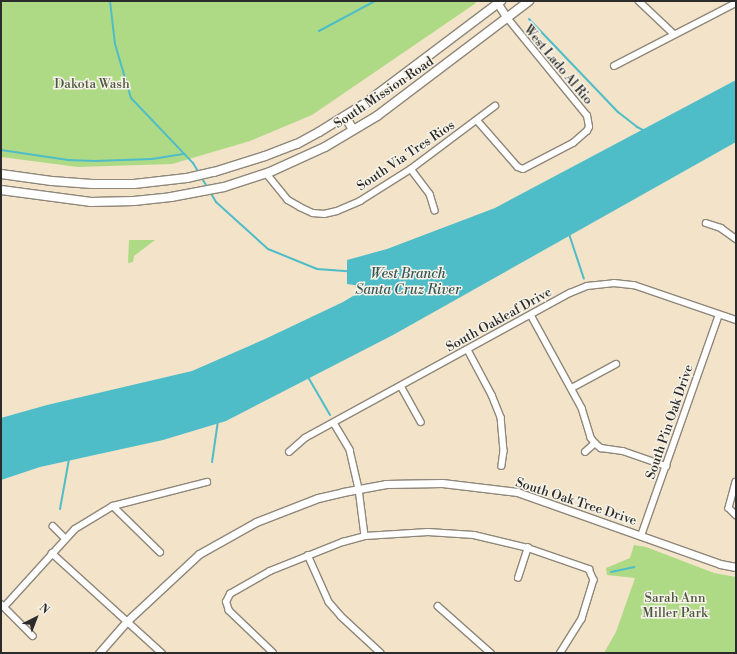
<!DOCTYPE html>
<style>
body{margin:0}
#map{position:relative;width:737px;height:654px;overflow:hidden;background:#f2e3c9;font-family:"Libre Bodoni",serif}
div>[style]{position:absolute}
[style*='--x']{left:calc(var(--x)*1px);top:calc(var(--y)*1px);width:calc(var(--w)*1px);rotate:calc(var(--a)*1deg)}
.green>*{inset:0;background:#aeda86}
.water>*{inset:0;background:#4fbdc8}
.stream>*{height:2px;margin:-1px;padding:0 1px;transform-origin:1px;border-radius:1px;background:#4fbdc8}
.roads{filter:drop-shadow(1px 0 #8e877a) drop-shadow(-1px 0 #8e877a) drop-shadow(0 1px #8e877a) drop-shadow(0 -1px #8e877a)}
.minor>*{height:5.5px;margin:-2.75px;padding:0 2.75px;transform-origin:2.75px;border-radius:2.75px;background:#fff}
.tertiary>*{height:7px;margin:-3.5px;padding:0 3.5px;transform-origin:3.5px;border-radius:3.5px;background:#fff}
.secondary>*{height:8px;margin:-4px;padding:0 4px;transform-origin:4px;border-radius:4px;background:#fff}
span{translate:-50% -50%;white-space:nowrap;text-align:center;line-height:1.15;-webkit-text-stroke:3px #f7f3e8;paint-order:stroke}
.street-label{font-size:13px;color:#2b2b2b}
.park-label{font-size:13px;color:#4c5742}
.water-label{font-size:14px;color:#36575a;font-style:italic}
.frame{position:absolute;inset:0;border:2px solid #2b2b2b;pointer-events:none}
.north{position:absolute;left:16px;top:598px;width:40px;height:40px;-webkit-text-stroke:3px #f7f3e8;paint-order:stroke;rotate:42deg;font-size:11px;font-weight:700;line-height:16px;text-align:center;color:#2b2b2b}
.north::after{content:'';display:block;margin:auto;width:14px;height:18px;background:#2b2b2b;clip-path:polygon(50% 0,100% 100%,50% 72%,0 100%)}
</style>
<div id="map">
<div class="green">
<div style="clip-path:polygon(1px 1px,475px 1px,476px 3px,312px 115px,250px 141px,172px 164px,78px 167px,1px 157px)"></div>
<div style="clip-path:polygon(129px 240px,155px 240px,134px 256px,133px 262px,128px 263px)"></div>
<div style="clip-path:polygon(634px 545px,646px 547px,714px 573px,736px 577px,736px 653px,604px 653px,616px 632px,635px 578px,607px 575px,606px 568px,630px 558px)"></div>
</div>
<div class="water">
<div style="clip-path:polygon(736px 80px,736px 142px,393px 335px,226px 421px,163px 440px,40px 467px,1px 480px,1px 418px,47px 405px,192px 371px,265px 339px,343px 302px,368px 287px,347px 284px,347px 260px,387px 249px,495px 208px)"></div>
</div>
<div class="stream">
<div style="--x:110;--y:1;--w:43;--a:83.4"></div>
<div style="--x:115;--y:44;--w:56;--a:73.5"></div>
<div style="--x:131;--y:98;--w:90;--a:46.4"></div>
<div style="--x:193;--y:163;--w:12;--a:59"></div>
<div style="--x:529;--y:19;--w:129;--a:46.3"></div>
<div style="--x:618;--y:112;--w:24;--a:38"></div>
<div style="--x:637;--y:127;--w:7;--a:27"></div>
<div style="--x:319;--y:31;--w:64;--a:-28.2"></div>
<div style="--x:1;--y:150;--w:68;--a:8.5"></div>
<div style="--x:68;--y:160;--w:27;--a:2"></div>
<div style="--x:95;--y:161;--w:57;--a:-2"></div>
<div style="--x:152;--y:159;--w:33;--a:-9"></div>
<div style="--x:201;--y:177;--w:13;--a:58"></div>
<div style="--x:210;--y:192;--w:12;--a:59"></div>
<div style="--x:216;--y:202;--w:70;--a:42.1"></div>
<div style="--x:268;--y:249;--w:53;--a:22.2"></div>
<div style="--x:317;--y:269;--w:31;--a:4"></div>
<div style="--x:569;--y:234;--w:47;--a:71.6"></div>
<div style="--x:308;--y:377;--w:44;--a:59.9"></div>
<div style="--x:212;--y:462;--w:41;--a:-81.7"></div>
<div style="--x:60;--y:509;--w:51;--a:-79.8"></div>
<div style="--x:611;--y:572;--w:24;--a:-12"></div>
</div>
<div class="roads">
<div class="minor">
<div style="--x:639;--y:1;--w:48;--a:43.3"></div>
<div style="--x:614;--y:66;--w:137;--a:-27.3"></div>
<div style="--x:477;--y:120;--w:62;--a:48.9"></div>
<div style="--x:518;--y:167;--w:5;--a:22"></div>
<div style="--x:523;--y:169;--w:56;--a:-27.5"></div>
<div style="--x:573;--y:143;--w:18;--a:-41"></div>
<div style="--x:587;--y:131;--w:4;--a:-63"></div>
<div style="--x:589;--y:127;--w:11;--a:-100"></div>
<div style="--x:587;--y:116;--w:127;--a:-129.2"></div>
<div style="--x:411;--y:169;--w:31;--a:53"></div>
<div style="--x:430;--y:194;--w:17;--a:73"></div>
<div style="--x:267;--y:174;--w:33;--a:51"></div>
<div style="--x:288;--y:200;--w:14;--a:30"></div>
<div style="--x:300;--y:207;--w:14;--a:25"></div>
<div style="--x:313;--y:213;--w:11;--a:5"></div>
<div style="--x:324;--y:214;--w:13;--a:-13"></div>
<div style="--x:337;--y:211;--w:25;--a:-23"></div>
<div style="--x:360;--y:201;--w:60;--a:-32.1"></div>
<div style="--x:411;--y:169;--w:105;--a:-36.9"></div>
<div style="--x:706;--y:223;--w:16;--a:18"></div>
<div style="--x:721;--y:228;--w:19;--a:36"></div>
<div style="--x:531;--y:315;--w:106;--a:61.3"></div>
<div style="--x:582;--y:408;--w:31;--a:73"></div>
<div style="--x:591;--y:438;--w:6;--a:51"></div>
<div style="--x:595;--y:443;--w:8;--a:40"></div>
<div style="--x:601;--y:448;--w:22;--a:8"></div>
<div style="--x:623;--y:451;--w:46;--a:19.2"></div>
<div style="--x:468;--y:350;--w:51;--a:61.9"></div>
<div style="--x:492;--y:395;--w:24;--a:68"></div>
<div style="--x:501;--y:417;--w:34;--a:85"></div>
<div style="--x:504;--y:451;--w:15;--a:98"></div>
<div style="--x:401;--y:386;--w:41;--a:60.9"></div>
<div style="--x:572;--y:388;--w:50;--a:-28.6"></div>
<div style="--x:334;--y:423;--w:31;--a:59"></div>
<div style="--x:350;--y:450;--w:40;--a:77"></div>
<div style="--x:359;--y:489;--w:47;--a:82.7"></div>
<div style="--x:289;--y:452;--w:21;--a:-41"></div>
<div style="--x:305;--y:438;--w:302;--a:-28.7"></div>
<div style="--x:570;--y:293;--w:18;--a:-22"></div>
<div style="--x:587;--y:286;--w:27;--a:-6"></div>
<div style="--x:614;--y:283;--w:20;--a:6"></div>
<div style="--x:634;--y:285;--w:108;--a:18.9"></div>
<div style="--x:585;--y:452;--w:13;--a:-42"></div>
<div style="--x:736;--y:482;--w:27;--a:105"></div>
<div style="--x:729;--y:508;--w:10;--a:45"></div>
<div style="--x:113;--y:506;--w:66;--a:44.4"></div>
<div style="--x:53;--y:526;--w:18;--a:45"></div>
<div style="--x:641;--y:536;--w:234;--a:-70.6"></div>
<div style="--x:52;--y:553;--w:149;--a:42.3"></div>
<div style="--x:308;--y:555;--w:51;--a:65.9"></div>
<div style="--x:329;--y:602;--w:18;--a:49"></div>
<div style="--x:341;--y:616;--w:54;--a:42.8"></div>
<div style="--x:518;--y:578;--w:32;--a:-72"></div>
<div style="--x:1;--y:604;--w:45;--a:45"></div>
<div style="--x:438;--y:606;--w:71;--a:41.6"></div>
<div style="--x:4;--y:607;--w:105;--a:-47.7"></div>
<div style="--x:75;--y:529;--w:44;--a:-31.2"></div>
<div style="--x:113;--y:506;--w:97;--a:-14.3"></div>
<div style="--x:273;--y:653;--w:61;--a:-136.3"></div>
<div style="--x:229;--y:611;--w:9;--a:-108"></div>
<div style="--x:226;--y:602;--w:9;--a:-63"></div>
<div style="--x:230;--y:594;--w:46;--a:-29.9"></div>
<div style="--x:270;--y:571;--w:79;--a:-21.7"></div>
<div style="--x:343;--y:542;--w:23;--a:-15"></div>
<div style="--x:365;--y:536;--w:63;--a:-3.6"></div>
<div style="--x:428;--y:532;--w:46;--a:3.7"></div>
<div style="--x:474;--y:535;--w:56;--a:13.5"></div>
<div style="--x:528;--y:548;--w:65;--a:19"></div>
<div style="--x:589;--y:569;--w:12;--a:66"></div>
<div style="--x:594;--y:580;--w:41;--a:107.1"></div>
<div style="--x:582;--y:619;--w:40;--a:122"></div>
</div>
<div class="tertiary">
<div style="--x:496;--y:1;--w:20;--a:57"></div>
<div style="--x:99;--y:653;--w:43;--a:-48.8"></div>
<div style="--x:127;--y:621;--w:98;--a:-42.9"></div>
<div style="--x:199;--y:554;--w:65;--a:-29.3"></div>
<div style="--x:256;--y:522;--w:66;--a:-21.2"></div>
<div style="--x:318;--y:498;--w:26;--a:-13"></div>
<div style="--x:343;--y:492;--w:44;--a:-10.5"></div>
<div style="--x:386;--y:484;--w:56;--a:-1"></div>
<div style="--x:442;--y:483;--w:76;--a:6.8"></div>
<div style="--x:517;--y:492;--w:215;--a:19.5"></div>
<div style="--x:720;--y:564;--w:16;--a:11"></div>
</div>
<div class="secondary">
<div style="--x:345;--y:116;--w:16;--a:60"></div>
<div style="--x:1;--y:174;--w:51;--a:7.8"></div>
<div style="--x:52;--y:181;--w:40;--a:4.3"></div>
<div style="--x:92;--y:184;--w:42;--a:0"></div>
<div style="--x:134;--y:184;--w:53;--a:-6.5"></div>
<div style="--x:187;--y:178;--w:28;--a:-13"></div>
<div style="--x:214;--y:172;--w:53;--a:-17.4"></div>
<div style="--x:265;--y:156;--w:34;--a:-21"></div>
<div style="--x:297;--y:144;--w:25;--a:-29"></div>
<div style="--x:319;--y:132;--w:57;--a:-32"></div>
<div style="--x:367;--y:102;--w:168;--a:-37"></div>
<div style="--x:1;--y:190;--w:91;--a:7.6"></div>
<div style="--x:91;--y:202;--w:43;--a:-1.3"></div>
<div style="--x:134;--y:201;--w:37;--a:-6"></div>
<div style="--x:171;--y:197;--w:54;--a:-10.7"></div>
<div style="--x:224;--y:187;--w:48;--a:-18.1"></div>
<div style="--x:270;--y:172;--w:60;--a:-24.4"></div>
<div style="--x:325;--y:147;--w:61;--a:-30.8"></div>
<div style="--x:377;--y:116;--w:191;--a:-37.1"></div>
</div>
</div>
<div class="street-label">
<span style="left:558px;top:65px;rotate:50deg">West Lado Al Rio</span>
<span style="left:384px;top:93px;rotate:-34deg">South Mission Road</span>
<span style="left:406px;top:156px;rotate:-34deg">South Via Tres Rios</span>
<span style="left:499px;top:320px;rotate:-29deg">South Oakleaf Drive</span>
<span style="left:670px;top:422px;rotate:-71deg">South Pin Oak Drive</span>
<span style="left:576px;top:502px;rotate:18deg">South Oak Tree Drive</span>
</div>
<div class="park-label">
<span style="left:92px;top:84px">Dakota Wash</span>
<span style="left:675px;top:606px">Sarah Ann<br>Miller Park</span>
</div>
<div class="water-label">
<span style="left:408px;top:282px">West Branch<br>Santa Cruz River</span>
</div>
<div class="frame"></div>
<div class="north">N</div>
</div>
